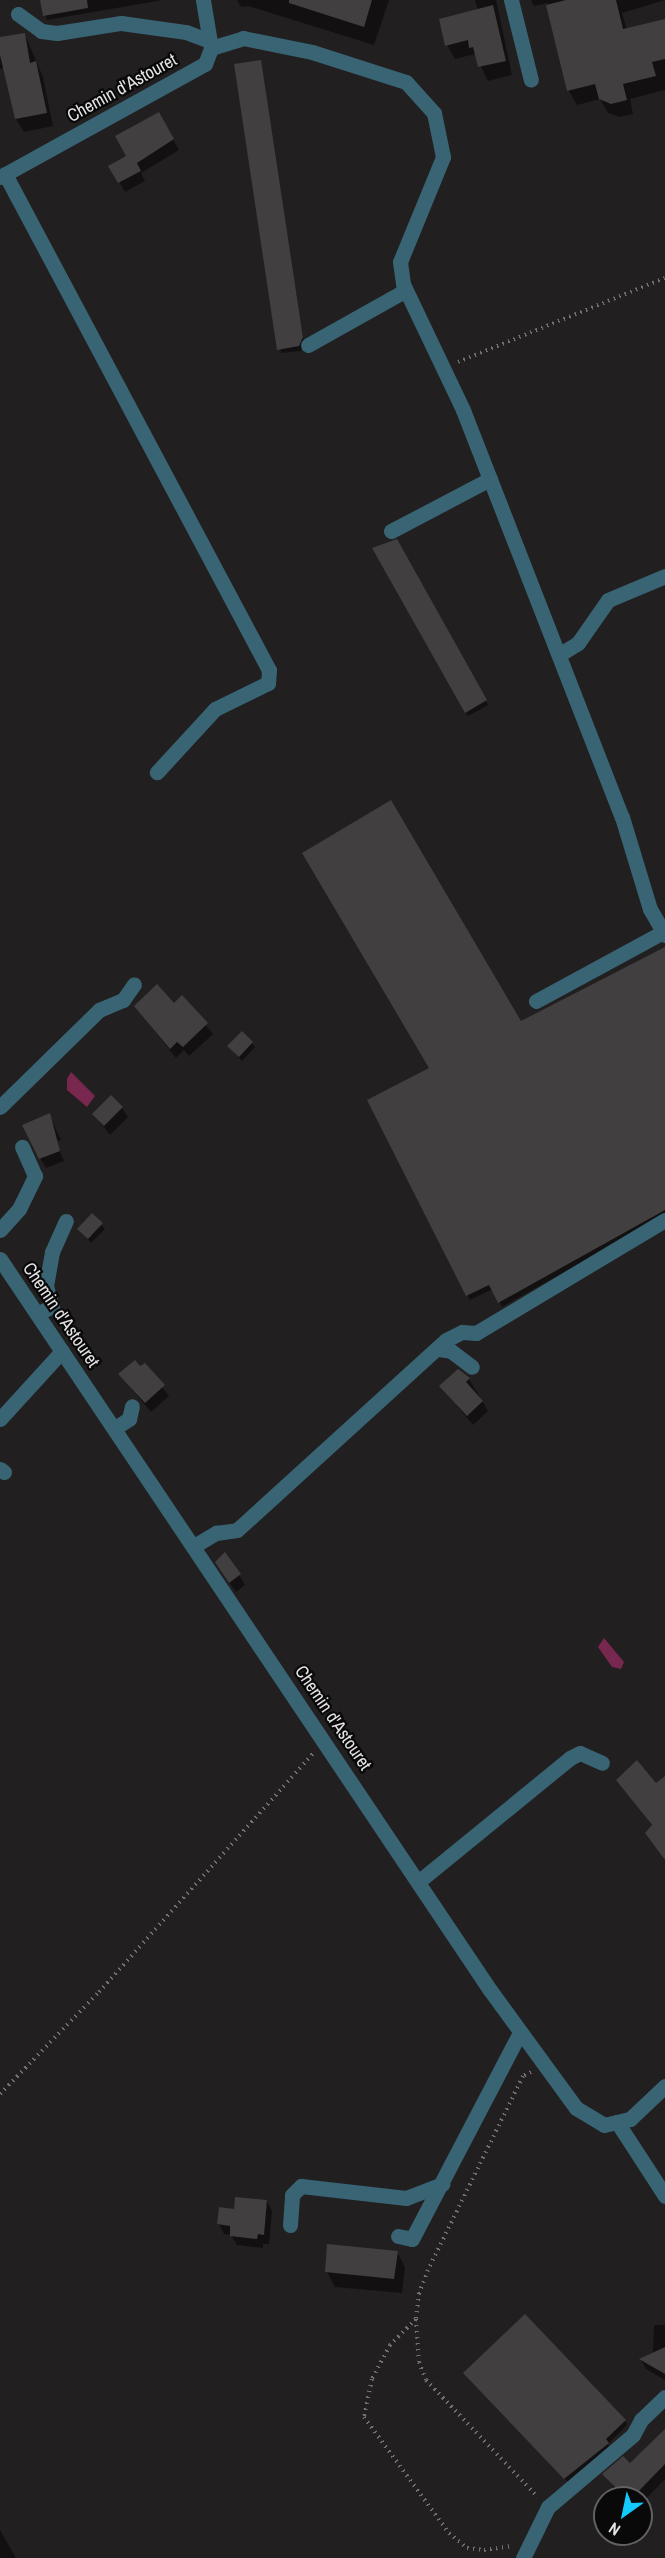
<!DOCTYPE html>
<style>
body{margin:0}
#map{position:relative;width:665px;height:2558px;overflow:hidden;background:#221f20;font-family:"Archivo Narrow",sans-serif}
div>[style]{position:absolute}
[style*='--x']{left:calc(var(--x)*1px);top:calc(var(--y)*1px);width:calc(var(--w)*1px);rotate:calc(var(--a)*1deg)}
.water>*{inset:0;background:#78274e}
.shadow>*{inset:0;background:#0007}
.building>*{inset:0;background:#423f40}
.path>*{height:4px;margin-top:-2px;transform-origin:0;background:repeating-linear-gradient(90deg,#727071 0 1.5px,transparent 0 6px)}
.minor>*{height:15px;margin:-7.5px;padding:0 7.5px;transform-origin:7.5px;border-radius:7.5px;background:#386473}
span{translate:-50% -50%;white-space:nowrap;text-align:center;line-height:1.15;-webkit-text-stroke:4.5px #0a090a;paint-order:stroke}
.street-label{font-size:18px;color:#e5e3e4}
.north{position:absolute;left:593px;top:2486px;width:60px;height:60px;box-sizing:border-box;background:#0a090a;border:2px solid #626061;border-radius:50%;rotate:213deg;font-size:16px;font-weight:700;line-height:24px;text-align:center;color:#e5e3e4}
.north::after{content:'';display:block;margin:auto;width:21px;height:27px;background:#12cafb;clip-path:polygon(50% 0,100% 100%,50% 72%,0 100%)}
</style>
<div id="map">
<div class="water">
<div style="clip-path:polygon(71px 1072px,95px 1096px,87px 1107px,67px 1090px,67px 1079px)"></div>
<div style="clip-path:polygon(604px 1638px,624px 1662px,621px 1669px,612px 1667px,598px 1647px)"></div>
</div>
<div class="shadow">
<div style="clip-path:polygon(42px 0,163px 0,47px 20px)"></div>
<div style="clip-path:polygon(237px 0,389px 0,374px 45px,248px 6px,241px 7px)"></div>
<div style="clip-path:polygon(475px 0,496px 0,512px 75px,488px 81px,475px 54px,455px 59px,447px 45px,478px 11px)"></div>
<div style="clip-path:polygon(531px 0,665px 0,622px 13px,627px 30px,665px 21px,665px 90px,630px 99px,633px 114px,620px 117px,608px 113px,600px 99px,577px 105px,569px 91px,547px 3px,534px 6px)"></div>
<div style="clip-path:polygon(25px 35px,43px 77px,53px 126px,24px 132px,16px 119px,6px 68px,0 69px,0 39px)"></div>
<div style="clip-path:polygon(260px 61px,304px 342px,301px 351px,281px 353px)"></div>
<div style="clip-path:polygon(159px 114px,179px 150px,141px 173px,145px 181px,125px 192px,110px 166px,128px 157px)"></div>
<div style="clip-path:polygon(396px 541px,488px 705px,468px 716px,374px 548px)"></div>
<div style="clip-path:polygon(665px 949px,665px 1215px,502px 1307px,493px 1289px,470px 1300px,369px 1101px)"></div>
<div style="clip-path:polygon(182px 997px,213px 1034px,189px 1056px,184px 1050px,176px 1058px,135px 1006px,174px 1005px)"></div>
<div style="clip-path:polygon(242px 1033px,255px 1047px,242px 1061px,229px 1046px)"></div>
<div style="clip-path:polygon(122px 1108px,128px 1117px,110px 1135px,94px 1114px)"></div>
<div style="clip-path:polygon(49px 1115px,61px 1140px,56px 1142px,64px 1161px,46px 1168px,40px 1158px)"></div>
<div style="clip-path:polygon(92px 1215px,105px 1229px,91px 1243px,79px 1229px)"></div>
<div style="clip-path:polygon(145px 1365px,169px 1396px,151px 1412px,120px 1375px)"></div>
<div style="clip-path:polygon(458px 1371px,469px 1379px,488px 1411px,473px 1425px,441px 1386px)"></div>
<div style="clip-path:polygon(222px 1572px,239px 1575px,245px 1585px,236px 1592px)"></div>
<div style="clip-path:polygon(618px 1781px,665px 1786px,665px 1855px,653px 1827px)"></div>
<div style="clip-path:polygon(267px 2201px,272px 2211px,269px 2244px,263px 2244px,263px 2248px,237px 2245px,231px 2235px,224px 2234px,219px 2224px,235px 2210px)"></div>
<div style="clip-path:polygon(397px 2252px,405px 2267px,402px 2293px,335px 2287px,327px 2272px)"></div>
<div style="clip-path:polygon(654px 2325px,665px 2325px,665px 2380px,646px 2369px,641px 2360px,653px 2354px)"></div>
<div style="clip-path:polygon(468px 2378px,625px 2420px,627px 2425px,608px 2444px,610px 2448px,568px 2482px)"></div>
<div style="clip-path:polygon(665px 2435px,665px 2479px,641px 2504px,641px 2498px,623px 2498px,604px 2475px,631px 2465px)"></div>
<div style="clip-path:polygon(0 2530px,16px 2558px,0 2558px)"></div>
</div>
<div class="building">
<div style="clip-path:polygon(40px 0,87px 0,88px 8px,43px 16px)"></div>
<div style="clip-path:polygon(289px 0,372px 0,364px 27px,289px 3px)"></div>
<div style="clip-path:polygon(566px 0,616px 0,623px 29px,665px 19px,665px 59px,652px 62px,656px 76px,623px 84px,627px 100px,611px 104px,599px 99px,595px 84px,567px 91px,546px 5px)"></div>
<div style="clip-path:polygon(493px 5px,506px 61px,478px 67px,473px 47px,469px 48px,468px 40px,445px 46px,439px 19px)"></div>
<div style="clip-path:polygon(25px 33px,30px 63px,36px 61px,47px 113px,15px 119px,0 55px,0 37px)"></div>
<div style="clip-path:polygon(261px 60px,303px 337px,299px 346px,277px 350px,234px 64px)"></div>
<div style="clip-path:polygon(159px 112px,174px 139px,137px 163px,141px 171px,118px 183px,108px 166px,126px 156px,115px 136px)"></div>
<div style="clip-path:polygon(397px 539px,487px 700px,465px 713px,372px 548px)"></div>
<div style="clip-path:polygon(391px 800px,521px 1021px,665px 947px,665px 1210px,498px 1303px,489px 1285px,466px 1296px,367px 1100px,429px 1068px,302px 853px)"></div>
<div style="clip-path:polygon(157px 984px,174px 1003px,182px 995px,208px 1023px,183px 1047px,177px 1042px,170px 1049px,134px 1006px)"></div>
<div style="clip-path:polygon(242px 1031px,253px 1042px,239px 1057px,227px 1046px)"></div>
<div style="clip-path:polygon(111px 1095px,123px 1107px,104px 1126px,92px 1114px)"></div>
<div style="clip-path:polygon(50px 1113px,60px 1151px,39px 1159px,22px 1125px)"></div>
<div style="clip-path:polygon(92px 1213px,103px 1223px,88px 1239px,77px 1229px)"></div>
<div style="clip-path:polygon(135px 1360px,140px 1366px,145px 1363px,165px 1385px,145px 1403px,118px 1374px)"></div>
<div style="clip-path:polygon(458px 1369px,470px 1378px,466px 1382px,483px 1401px,467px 1416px,439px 1386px)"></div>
<div style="clip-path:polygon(225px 1552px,241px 1574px,229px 1583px,215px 1562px)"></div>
<div style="clip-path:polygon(637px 1760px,656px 1783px,665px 1776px,665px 1860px,645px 1833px,652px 1825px,616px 1780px)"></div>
<div style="clip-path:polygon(235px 2197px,267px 2200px,264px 2235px,258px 2234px,257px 2239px,230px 2236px,230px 2226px,217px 2224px,219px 2207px,234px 2209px)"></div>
<div style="clip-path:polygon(327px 2244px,398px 2251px,394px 2279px,325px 2272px)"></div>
<div style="clip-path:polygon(525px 2314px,626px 2420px,606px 2439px,609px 2443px,564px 2479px,463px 2373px)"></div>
<div style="clip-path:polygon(665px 2347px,665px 2374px,639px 2359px)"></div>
<div style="clip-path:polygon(665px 2429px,665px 2464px,632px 2498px,626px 2498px,602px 2474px,623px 2456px,630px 2463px)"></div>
</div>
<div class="path">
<div style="--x:458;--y:362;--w:223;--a:-22.1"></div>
<div style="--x:531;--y:2072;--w:9;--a:153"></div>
<div style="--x:523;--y:2076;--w:216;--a:116.1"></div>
<div style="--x:428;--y:2270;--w:25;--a:111"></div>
<div style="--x:419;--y:2293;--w:26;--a:97"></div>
<div style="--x:416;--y:2319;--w:43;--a:86"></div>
<div style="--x:419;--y:2362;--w:19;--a:69"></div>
<div style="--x:426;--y:2380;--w:162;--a:46.3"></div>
<div style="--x:0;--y:2094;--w:142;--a:-45.9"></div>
<div style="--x:99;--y:1992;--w:322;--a:-48.1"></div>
<div style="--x:416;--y:2319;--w:37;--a:135"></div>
<div style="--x:390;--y:2345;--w:38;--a:118"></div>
<div style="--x:372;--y:2379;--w:39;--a:102"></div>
<div style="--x:364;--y:2417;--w:144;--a:53.8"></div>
<div style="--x:449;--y:2533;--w:23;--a:40"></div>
<div style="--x:467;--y:2548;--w:17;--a:7"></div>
<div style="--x:484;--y:2550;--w:28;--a:-8"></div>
</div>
<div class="minor">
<div style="--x:511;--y:0;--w:82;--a:76"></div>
<div style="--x:18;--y:14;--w:29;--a:36"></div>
<div style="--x:41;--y:31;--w:16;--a:7"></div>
<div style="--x:57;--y:33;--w:65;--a:-8.9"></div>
<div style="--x:121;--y:23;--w:66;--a:7.9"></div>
<div style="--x:186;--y:32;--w:26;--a:21"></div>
<div style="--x:211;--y:48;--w:34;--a:-17"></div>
<div style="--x:243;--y:38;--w:70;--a:11.5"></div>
<div style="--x:312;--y:52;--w:99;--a:17.7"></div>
<div style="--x:406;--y:82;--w:42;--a:47.9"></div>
<div style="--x:434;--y:113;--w:45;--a:78.4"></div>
<div style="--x:443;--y:157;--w:113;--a:112.3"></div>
<div style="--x:400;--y:262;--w:22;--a:82"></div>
<div style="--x:403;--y:284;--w:140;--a:64.5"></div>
<div style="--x:463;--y:410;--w:437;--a:68.7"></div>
<div style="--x:622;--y:817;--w:96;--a:73.1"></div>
<div style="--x:650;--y:909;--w:30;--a:60"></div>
<div style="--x:5;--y:174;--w:562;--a:61.98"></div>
<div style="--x:269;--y:670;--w:13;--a:94"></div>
<div style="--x:268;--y:683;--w:59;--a:153.9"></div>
<div style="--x:215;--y:709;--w:86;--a:132.6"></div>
<div style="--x:0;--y:177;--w:234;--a:-28.9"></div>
<div style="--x:205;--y:64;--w:17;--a:-69"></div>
<div style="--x:211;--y:48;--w:49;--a:-99.5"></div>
<div style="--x:308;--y:345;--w:112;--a:-29.3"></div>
<div style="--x:391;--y:531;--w:112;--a:-27.7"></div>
<div style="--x:560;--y:654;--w:21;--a:-31"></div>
<div style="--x:578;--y:643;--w:52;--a:-55.1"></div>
<div style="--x:608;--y:600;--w:62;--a:-22.8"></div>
<div style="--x:536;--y:1001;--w:145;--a:-28.5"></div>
<div style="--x:0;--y:1107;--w:139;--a:-44.4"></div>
<div style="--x:99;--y:1010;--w:26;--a:-23"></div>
<div style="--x:123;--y:1000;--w:19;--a:-55"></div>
<div style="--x:0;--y:1230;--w:28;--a:-48"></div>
<div style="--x:19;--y:1209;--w:37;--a:-64"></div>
<div style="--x:35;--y:1176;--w:32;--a:-114"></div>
<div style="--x:0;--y:1259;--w:880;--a:56.17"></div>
<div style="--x:490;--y:1990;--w:146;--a:53.9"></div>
<div style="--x:576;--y:2108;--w:33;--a:31"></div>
<div style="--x:604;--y:2125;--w:27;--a:-13"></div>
<div style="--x:630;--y:2119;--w:48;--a:-43.3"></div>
<div style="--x:37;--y:1314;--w:17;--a:-28"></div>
<div style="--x:52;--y:1306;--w:21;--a:-107"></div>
<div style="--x:46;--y:1286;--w:35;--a:-80"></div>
<div style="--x:52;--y:1252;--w:34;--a:-66"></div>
<div style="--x:439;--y:1349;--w:12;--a:9"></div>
<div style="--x:451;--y:1351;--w:26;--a:37"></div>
<div style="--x:0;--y:1419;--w:92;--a:-47.6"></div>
<div style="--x:115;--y:1428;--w:17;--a:-33"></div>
<div style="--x:129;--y:1419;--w:13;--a:-77"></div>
<div style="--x:0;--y:1469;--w:5;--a:37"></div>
<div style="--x:194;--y:1546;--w:26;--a:-31"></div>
<div style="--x:216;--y:1533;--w:21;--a:-8"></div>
<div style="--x:237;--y:1530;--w:282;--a:-42.3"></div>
<div style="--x:446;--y:1340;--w:18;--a:-27"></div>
<div style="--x:462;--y:1332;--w:14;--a:4"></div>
<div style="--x:476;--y:1333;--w:220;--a:-30.9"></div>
<div style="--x:418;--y:1882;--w:196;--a:-39.2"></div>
<div style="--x:570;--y:1758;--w:11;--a:-27"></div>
<div style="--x:580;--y:1753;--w:24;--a:24"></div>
<div style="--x:617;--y:2122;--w:88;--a:57"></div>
<div style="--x:290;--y:2225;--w:30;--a:-86"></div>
<div style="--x:292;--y:2195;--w:13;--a:-45"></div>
<div style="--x:301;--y:2186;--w:106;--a:6.5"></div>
<div style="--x:406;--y:2198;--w:39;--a:-21"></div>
<div style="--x:398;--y:2236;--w:14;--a:12"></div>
<div style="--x:412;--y:2239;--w:233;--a:-62.4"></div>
<div style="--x:523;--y:2558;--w:57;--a:-63.9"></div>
<div style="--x:548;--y:2507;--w:111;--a:-40.3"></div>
<div style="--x:633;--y:2435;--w:17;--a:-62"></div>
<div style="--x:641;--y:2420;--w:33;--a:-44"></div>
</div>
<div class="street-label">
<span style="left:122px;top:88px;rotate:-29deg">Chemin d'Astouret</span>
<span style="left:61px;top:1315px;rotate:56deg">Chemin d'Astouret</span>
<span style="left:333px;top:1718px;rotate:56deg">Chemin d'Astouret</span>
</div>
<div class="north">N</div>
</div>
